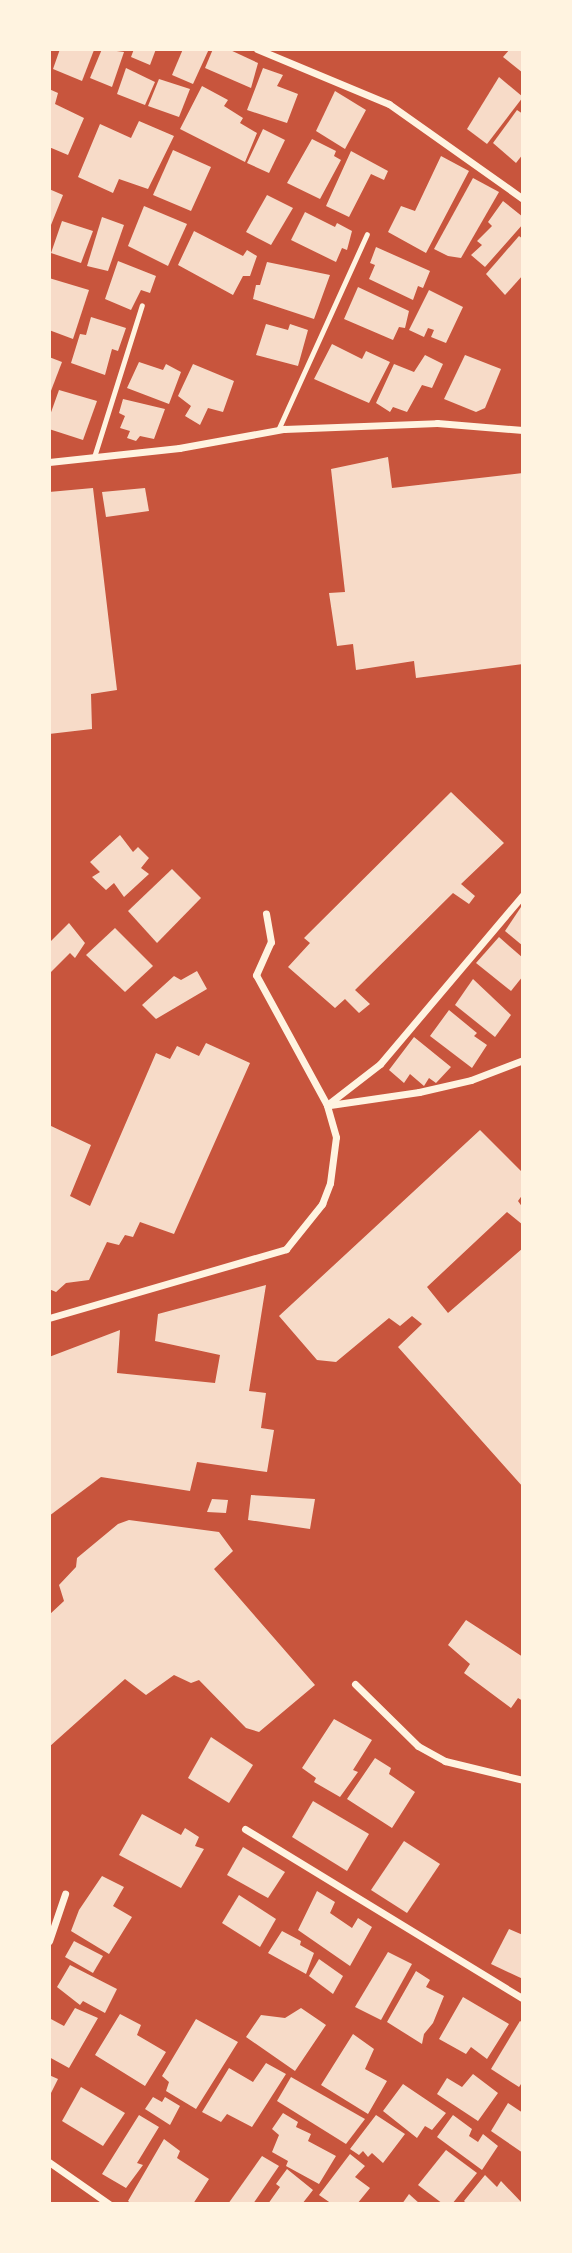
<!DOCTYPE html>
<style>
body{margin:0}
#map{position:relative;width:572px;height:2253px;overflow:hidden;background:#c8553d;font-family:Jost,sans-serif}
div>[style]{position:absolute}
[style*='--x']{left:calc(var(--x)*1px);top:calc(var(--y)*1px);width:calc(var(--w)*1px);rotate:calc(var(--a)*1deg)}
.building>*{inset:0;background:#f7dbc8}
.service>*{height:5px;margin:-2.5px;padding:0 2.5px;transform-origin:2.5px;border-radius:2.5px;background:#fff3e0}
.minor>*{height:7px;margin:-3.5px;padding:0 3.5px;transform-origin:3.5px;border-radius:3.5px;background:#fff3e0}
span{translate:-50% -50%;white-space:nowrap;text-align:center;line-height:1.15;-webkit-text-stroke:5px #fff3e0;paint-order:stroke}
.frame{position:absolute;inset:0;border:51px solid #fff3e0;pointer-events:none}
</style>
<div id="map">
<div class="building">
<div style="clip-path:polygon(60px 49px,94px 50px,82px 81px,53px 69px)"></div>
<div style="clip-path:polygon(102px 49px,124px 52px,112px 87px,90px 78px)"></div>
<div style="clip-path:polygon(134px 49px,156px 49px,150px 65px,131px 57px)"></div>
<div style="clip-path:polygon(183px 49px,209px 49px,193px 84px,172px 75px)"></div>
<div style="clip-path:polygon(213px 49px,228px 49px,258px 63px,251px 88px,205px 68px)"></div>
<div style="clip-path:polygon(510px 49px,523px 49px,523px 73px,503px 57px)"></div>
<div style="clip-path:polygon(126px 68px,155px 82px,145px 105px,117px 94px)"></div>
<div style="clip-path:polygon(263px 68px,283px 75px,277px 86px,298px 94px,287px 123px,247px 110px)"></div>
<div style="clip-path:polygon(499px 77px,523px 97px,487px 144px,467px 129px)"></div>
<div style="clip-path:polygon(159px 79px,190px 89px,179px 117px,148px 106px)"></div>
<div style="clip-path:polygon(202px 86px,228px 100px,224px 106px,243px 118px,240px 123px,257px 133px,245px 162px,180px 129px)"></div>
<div style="clip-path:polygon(49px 89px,58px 93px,55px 104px,84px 118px,68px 155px,49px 147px)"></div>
<div style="clip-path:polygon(335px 91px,366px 110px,345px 149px,316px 131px)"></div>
<div style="clip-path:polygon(517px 110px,523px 114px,523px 154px,516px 163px,493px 143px)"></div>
<div style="clip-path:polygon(139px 121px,174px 136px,148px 189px,119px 179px,113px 193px,78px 177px,100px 124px,131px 138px)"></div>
<div style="clip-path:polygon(263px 129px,285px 140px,269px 173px,247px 163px)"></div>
<div style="clip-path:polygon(312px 139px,336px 151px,334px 156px,341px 160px,320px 199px,287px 183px)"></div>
<div style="clip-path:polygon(173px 150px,211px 167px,191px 211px,153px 195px)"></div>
<div style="clip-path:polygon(351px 151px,388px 171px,384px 180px,371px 174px,349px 217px,326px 206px)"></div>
<div style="clip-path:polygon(441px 156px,469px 171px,426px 253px,388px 232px,401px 206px,415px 211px)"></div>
<div style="clip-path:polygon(473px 178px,499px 192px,461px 258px,448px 256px,434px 249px)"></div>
<div style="clip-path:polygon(49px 189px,63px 195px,49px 230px)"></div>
<div style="clip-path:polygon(267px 195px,293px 208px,271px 245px,246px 232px)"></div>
<div style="clip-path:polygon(503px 201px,523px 217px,523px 224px,485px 267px,471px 255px,482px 245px,477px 241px,492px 226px,488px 222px)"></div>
<div style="clip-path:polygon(144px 206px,187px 224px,168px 266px,128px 246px)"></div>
<div style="clip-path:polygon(305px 212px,335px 227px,337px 223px,352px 231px,347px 250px,342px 248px,336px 262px,291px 240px)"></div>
<div style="clip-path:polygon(102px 217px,124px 225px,108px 271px,87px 266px)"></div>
<div style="clip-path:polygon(62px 221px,93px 231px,81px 263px,51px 253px)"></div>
<div style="clip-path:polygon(194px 231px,243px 256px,247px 250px,257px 256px,250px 276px,243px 276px,233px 295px,178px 265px)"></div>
<div style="clip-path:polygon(519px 236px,523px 239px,523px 275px,505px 295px,486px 274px)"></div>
<div style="clip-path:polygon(376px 247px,430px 271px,423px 288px,418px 286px,413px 300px,369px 279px,375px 265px,370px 263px)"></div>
<div style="clip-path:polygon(118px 261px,156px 276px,150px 293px,141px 290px,131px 310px,105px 299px)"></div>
<div style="clip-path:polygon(267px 262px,330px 275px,314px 319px,253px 299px,256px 285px,260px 285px)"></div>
<div style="clip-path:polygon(49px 278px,89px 290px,73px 339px,49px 330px)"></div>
<div style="clip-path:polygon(358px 287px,409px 311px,405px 328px,399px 327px,393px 340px,344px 319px)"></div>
<div style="clip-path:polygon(429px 290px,463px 307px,446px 343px,431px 337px,434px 330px,428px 328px,424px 337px,409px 330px)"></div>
<div style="clip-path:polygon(91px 317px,126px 328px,118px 351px,112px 349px,105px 375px,71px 363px,80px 334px,86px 335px)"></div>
<div style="clip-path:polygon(266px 324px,288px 330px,290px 324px,308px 330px,298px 366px,256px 355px)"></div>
<div style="clip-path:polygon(332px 344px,362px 359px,366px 351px,390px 362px,369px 403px,314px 379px)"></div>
<div style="clip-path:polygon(425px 355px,443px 364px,432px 388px,422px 385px,407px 412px,393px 407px,390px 412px,376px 403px,394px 364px,414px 372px)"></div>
<div style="clip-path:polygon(465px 355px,501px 369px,485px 408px,476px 412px,444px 399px)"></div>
<div style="clip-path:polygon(49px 357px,62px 362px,49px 396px)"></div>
<div style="clip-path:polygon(139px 362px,163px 370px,166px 364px,181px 372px,169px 404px,127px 388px)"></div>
<div style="clip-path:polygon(193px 364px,234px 381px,223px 412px,208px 408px,200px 425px,185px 416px,191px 406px,178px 396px)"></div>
<div style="clip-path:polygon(59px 390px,97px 401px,83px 440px,49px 429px,49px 418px)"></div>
<div style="clip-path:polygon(123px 399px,165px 409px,154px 439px,140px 436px,136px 441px,127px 438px,130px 431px,120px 428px,125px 416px,119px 413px)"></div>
<div style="clip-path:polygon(388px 457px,392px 488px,523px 473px,523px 664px,416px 678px,414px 661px,356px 670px,353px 644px,337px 646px,329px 593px,345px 592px,331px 469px)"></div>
<div style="clip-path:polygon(93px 488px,117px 690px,91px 694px,92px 729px,49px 734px,49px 492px)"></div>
<div style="clip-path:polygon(145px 488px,149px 511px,106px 517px,102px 492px)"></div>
<div style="clip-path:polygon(451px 792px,504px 843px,461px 884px,475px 896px,469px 904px,453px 893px,355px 990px,370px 1004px,359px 1013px,345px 999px,335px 1008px,288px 967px,310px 943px,304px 938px)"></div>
<div style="clip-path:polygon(120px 835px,133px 852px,138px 847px,149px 858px,141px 868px,149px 874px,124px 897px,114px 883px,106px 890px,92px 877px,100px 872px,90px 862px)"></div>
<div style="clip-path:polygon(172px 869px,201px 898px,157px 943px,128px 911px)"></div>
<div style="clip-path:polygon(521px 907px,523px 909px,523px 946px,505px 931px)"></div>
<div style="clip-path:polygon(69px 923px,85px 943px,75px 958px,70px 953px,49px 974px,49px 943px)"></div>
<div style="clip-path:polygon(115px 928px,153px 966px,125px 992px,86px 955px)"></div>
<div style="clip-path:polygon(499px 937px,523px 958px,523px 976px,511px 991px,476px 963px)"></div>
<div style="clip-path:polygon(197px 971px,207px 989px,156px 1019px,142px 1005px,174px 976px,181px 980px)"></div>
<div style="clip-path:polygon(473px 979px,511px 1015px,495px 1037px,455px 1005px)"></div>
<div style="clip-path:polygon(449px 1010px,477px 1033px,474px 1036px,487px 1045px,472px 1068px,430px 1036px)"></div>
<div style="clip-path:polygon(414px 1037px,451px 1067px,436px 1083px,429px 1078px,424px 1086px,410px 1074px,404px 1083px,389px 1070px)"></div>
<div style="clip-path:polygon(206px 1043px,250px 1063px,174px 1234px,140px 1222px,133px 1237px,125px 1235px,119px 1245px,107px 1242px,89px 1280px,66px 1283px,56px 1292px,49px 1289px,49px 1125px,91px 1145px,70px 1196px,90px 1206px,156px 1053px,170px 1059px,177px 1046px,199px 1056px)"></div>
<div style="clip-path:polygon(480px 1130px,523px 1173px,523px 1194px,518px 1201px,523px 1208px,523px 1225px,507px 1212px,427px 1287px,448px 1313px,523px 1248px,523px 1487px,398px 1347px,422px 1324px,412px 1316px,400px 1326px,389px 1318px,336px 1362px,317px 1360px,279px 1316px)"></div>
<div style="clip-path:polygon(266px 1285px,249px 1391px,266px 1393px,261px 1428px,274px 1430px,267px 1472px,197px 1462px,190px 1491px,101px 1477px,49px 1516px,49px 1357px,120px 1330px,117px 1373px,215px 1383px,220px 1355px,155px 1341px,158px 1314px)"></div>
<div style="clip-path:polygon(251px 1495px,315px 1499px,310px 1529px,248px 1520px)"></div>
<div style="clip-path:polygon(212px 1499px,228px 1500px,226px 1513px,207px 1512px)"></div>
<div style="clip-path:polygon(129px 1520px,219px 1532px,233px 1551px,214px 1569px,315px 1685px,259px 1732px,246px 1728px,199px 1680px,191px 1683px,174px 1675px,146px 1695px,125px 1679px,49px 1747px,49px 1615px,64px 1601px,59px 1585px,76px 1567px,77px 1558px,118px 1524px)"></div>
<div style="clip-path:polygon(466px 1620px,523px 1657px,523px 1701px,518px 1698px,511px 1708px,464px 1673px,470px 1664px,448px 1645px)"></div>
<div style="clip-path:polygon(334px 1719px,372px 1740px,353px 1770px,358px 1772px,340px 1797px,314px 1782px,316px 1778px,302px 1768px)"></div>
<div style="clip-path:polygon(211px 1737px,253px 1765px,229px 1803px,188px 1778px)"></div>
<div style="clip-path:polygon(375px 1758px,391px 1768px,389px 1774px,415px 1792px,392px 1828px,347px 1799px)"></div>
<div style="clip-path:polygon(313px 1801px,369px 1834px,347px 1871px,292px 1837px)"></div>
<div style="clip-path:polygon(142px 1814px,181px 1835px,185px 1828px,199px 1837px,195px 1846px,204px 1849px,181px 1888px,119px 1855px)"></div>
<div style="clip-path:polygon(404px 1841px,440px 1864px,407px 1913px,371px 1890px)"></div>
<div style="clip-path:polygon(243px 1847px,285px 1872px,268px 1898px,227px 1875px)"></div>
<div style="clip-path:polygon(102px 1876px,124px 1887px,113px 1906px,132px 1917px,109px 1954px,71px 1931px,79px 1910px)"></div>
<div style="clip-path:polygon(317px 1891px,335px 1902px,330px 1913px,352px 1928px,358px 1918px,372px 1927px,350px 1966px,298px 1930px)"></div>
<div style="clip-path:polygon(239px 1895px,276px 1919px,260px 1947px,222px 1923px)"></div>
<div style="clip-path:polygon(509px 1929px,523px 1935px,523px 1979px,491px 1964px)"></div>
<div style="clip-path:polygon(282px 1931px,301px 1941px,300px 1945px,314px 1953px,306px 1974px,268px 1953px)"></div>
<div style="clip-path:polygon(74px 1941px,103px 1956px,93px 1973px,65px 1957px)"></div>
<div style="clip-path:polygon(388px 1952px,412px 1964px,381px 2020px,355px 2007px)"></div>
<div style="clip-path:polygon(319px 1959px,343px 1976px,333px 1994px,309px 1976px)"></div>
<div style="clip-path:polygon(70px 1965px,117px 1989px,105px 2013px,83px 2001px,80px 2005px,57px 1987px)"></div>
<div style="clip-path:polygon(416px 1971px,430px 1980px,426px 1987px,444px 1996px,433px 2023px,424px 2034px,422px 2044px,387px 2022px)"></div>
<div style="clip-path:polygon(463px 1997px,509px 2024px,487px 2059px,471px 2047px,466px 2054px,439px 2039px)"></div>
<div style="clip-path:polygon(75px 2008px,98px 2018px,69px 2068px,49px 2057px,49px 2018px,64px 2026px)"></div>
<div style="clip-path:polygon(301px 2008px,326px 2025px,295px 2071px,246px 2037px,261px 2015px,285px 2018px)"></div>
<div style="clip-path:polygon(120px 2014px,141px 2025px,137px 2035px,166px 2052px,145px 2086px,95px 2055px)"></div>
<div style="clip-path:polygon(196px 2019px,238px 2042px,196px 2109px,166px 2091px,169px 2082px,162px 2076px)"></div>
<div style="clip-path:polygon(520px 2021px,523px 2023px,523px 2081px,519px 2087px,491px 2069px)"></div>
<div style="clip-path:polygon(353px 2034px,374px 2049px,365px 2069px,387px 2081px,368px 2114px,321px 2085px)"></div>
<div style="clip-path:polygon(266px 2063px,286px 2074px,252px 2127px,227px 2114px,221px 2122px,202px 2112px,229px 2068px,253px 2082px)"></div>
<div style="clip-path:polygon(473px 2074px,498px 2093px,478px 2121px,437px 2094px,447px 2078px,462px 2087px)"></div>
<div style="clip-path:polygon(49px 2075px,58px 2079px,49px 2097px)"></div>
<div style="clip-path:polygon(291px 2077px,365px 2119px,346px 2144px,277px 2101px)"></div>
<div style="clip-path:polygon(403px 2084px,446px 2113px,432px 2130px,425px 2126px,417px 2138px,383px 2111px)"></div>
<div style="clip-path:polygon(81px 2087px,125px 2113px,103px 2146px,62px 2121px)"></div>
<div style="clip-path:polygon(153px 2097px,162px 2102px,165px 2097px,180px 2106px,170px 2125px,145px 2109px)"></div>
<div style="clip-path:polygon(508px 2103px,523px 2113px,523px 2153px,491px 2131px)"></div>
<div style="clip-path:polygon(283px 2113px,298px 2122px,296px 2127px,311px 2134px,308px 2141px,336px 2156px,319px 2184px,286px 2166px,288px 2161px,272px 2152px,279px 2135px,272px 2129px)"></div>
<div style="clip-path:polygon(139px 2115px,159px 2127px,137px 2163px,143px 2165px,126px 2188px,102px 2174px)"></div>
<div style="clip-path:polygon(376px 2115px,405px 2134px,383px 2163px,372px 2153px,368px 2157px,363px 2151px,359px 2155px,350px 2149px)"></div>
<div style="clip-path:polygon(453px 2115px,472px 2129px,469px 2136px,478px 2142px,483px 2134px,498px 2146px,482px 2170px,437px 2137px)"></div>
<div style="clip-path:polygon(164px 2139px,180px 2151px,177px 2158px,209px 2179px,193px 2204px,132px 2204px,128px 2201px)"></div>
<div style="clip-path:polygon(446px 2150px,477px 2173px,452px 2204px,443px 2204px,418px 2185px)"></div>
<div style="clip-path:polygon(350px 2154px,365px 2166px,355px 2177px,370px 2188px,357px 2204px,332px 2204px,319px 2195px)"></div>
<div style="clip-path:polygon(262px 2156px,279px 2166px,253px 2204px,228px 2204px)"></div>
<div style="clip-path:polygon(287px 2169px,313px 2190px,302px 2204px,268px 2204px,280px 2187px,276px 2184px)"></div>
<div style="clip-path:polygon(485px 2175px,497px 2187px,501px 2181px,523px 2204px,467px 2204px,464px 2201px)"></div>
<div style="clip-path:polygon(409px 2194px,420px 2204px,402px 2204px)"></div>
</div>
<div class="service">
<div style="--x:278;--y:430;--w:215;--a:-65.6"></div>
<div style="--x:94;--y:457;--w:159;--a:-72.5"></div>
</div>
<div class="minor">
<div style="--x:257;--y:49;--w:143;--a:22.6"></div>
<div style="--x:389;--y:104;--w:164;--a:35.3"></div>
<div style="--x:49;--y:462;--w:131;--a:-6.1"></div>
<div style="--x:179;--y:448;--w:107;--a:-10.3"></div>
<div style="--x:284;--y:429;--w:153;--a:-2.2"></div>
<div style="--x:437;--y:423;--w:86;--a:4.7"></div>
<div style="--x:327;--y:1105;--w:67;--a:-37.7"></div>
<div style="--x:380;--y:1064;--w:221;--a:-49.8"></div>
<div style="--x:330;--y:1105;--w:90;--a:-8.3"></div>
<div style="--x:419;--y:1092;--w:53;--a:-13"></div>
<div style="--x:471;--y:1080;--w:56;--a:-21"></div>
<div style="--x:49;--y:1318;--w:247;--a:-16.2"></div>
<div style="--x:286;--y:1249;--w:58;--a:-51.3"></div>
<div style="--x:322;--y:1204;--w:22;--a:-69"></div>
<div style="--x:330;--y:1183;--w:46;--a:-82.6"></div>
<div style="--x:336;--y:1137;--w:33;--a:-106"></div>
<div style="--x:327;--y:1105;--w:148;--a:-118.6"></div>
<div style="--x:256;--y:975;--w:36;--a:-66"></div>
<div style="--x:271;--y:942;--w:29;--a:-100"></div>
<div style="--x:355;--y:1684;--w:88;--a:44.5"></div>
<div style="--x:418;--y:1746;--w:31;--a:29"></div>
<div style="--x:445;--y:1761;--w:80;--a:13.7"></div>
<div style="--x:245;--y:1829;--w:326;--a:31.4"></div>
<div style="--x:49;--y:1941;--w:50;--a:-71.2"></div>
<div style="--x:49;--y:2162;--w:73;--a:35"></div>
</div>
<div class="frame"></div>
</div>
